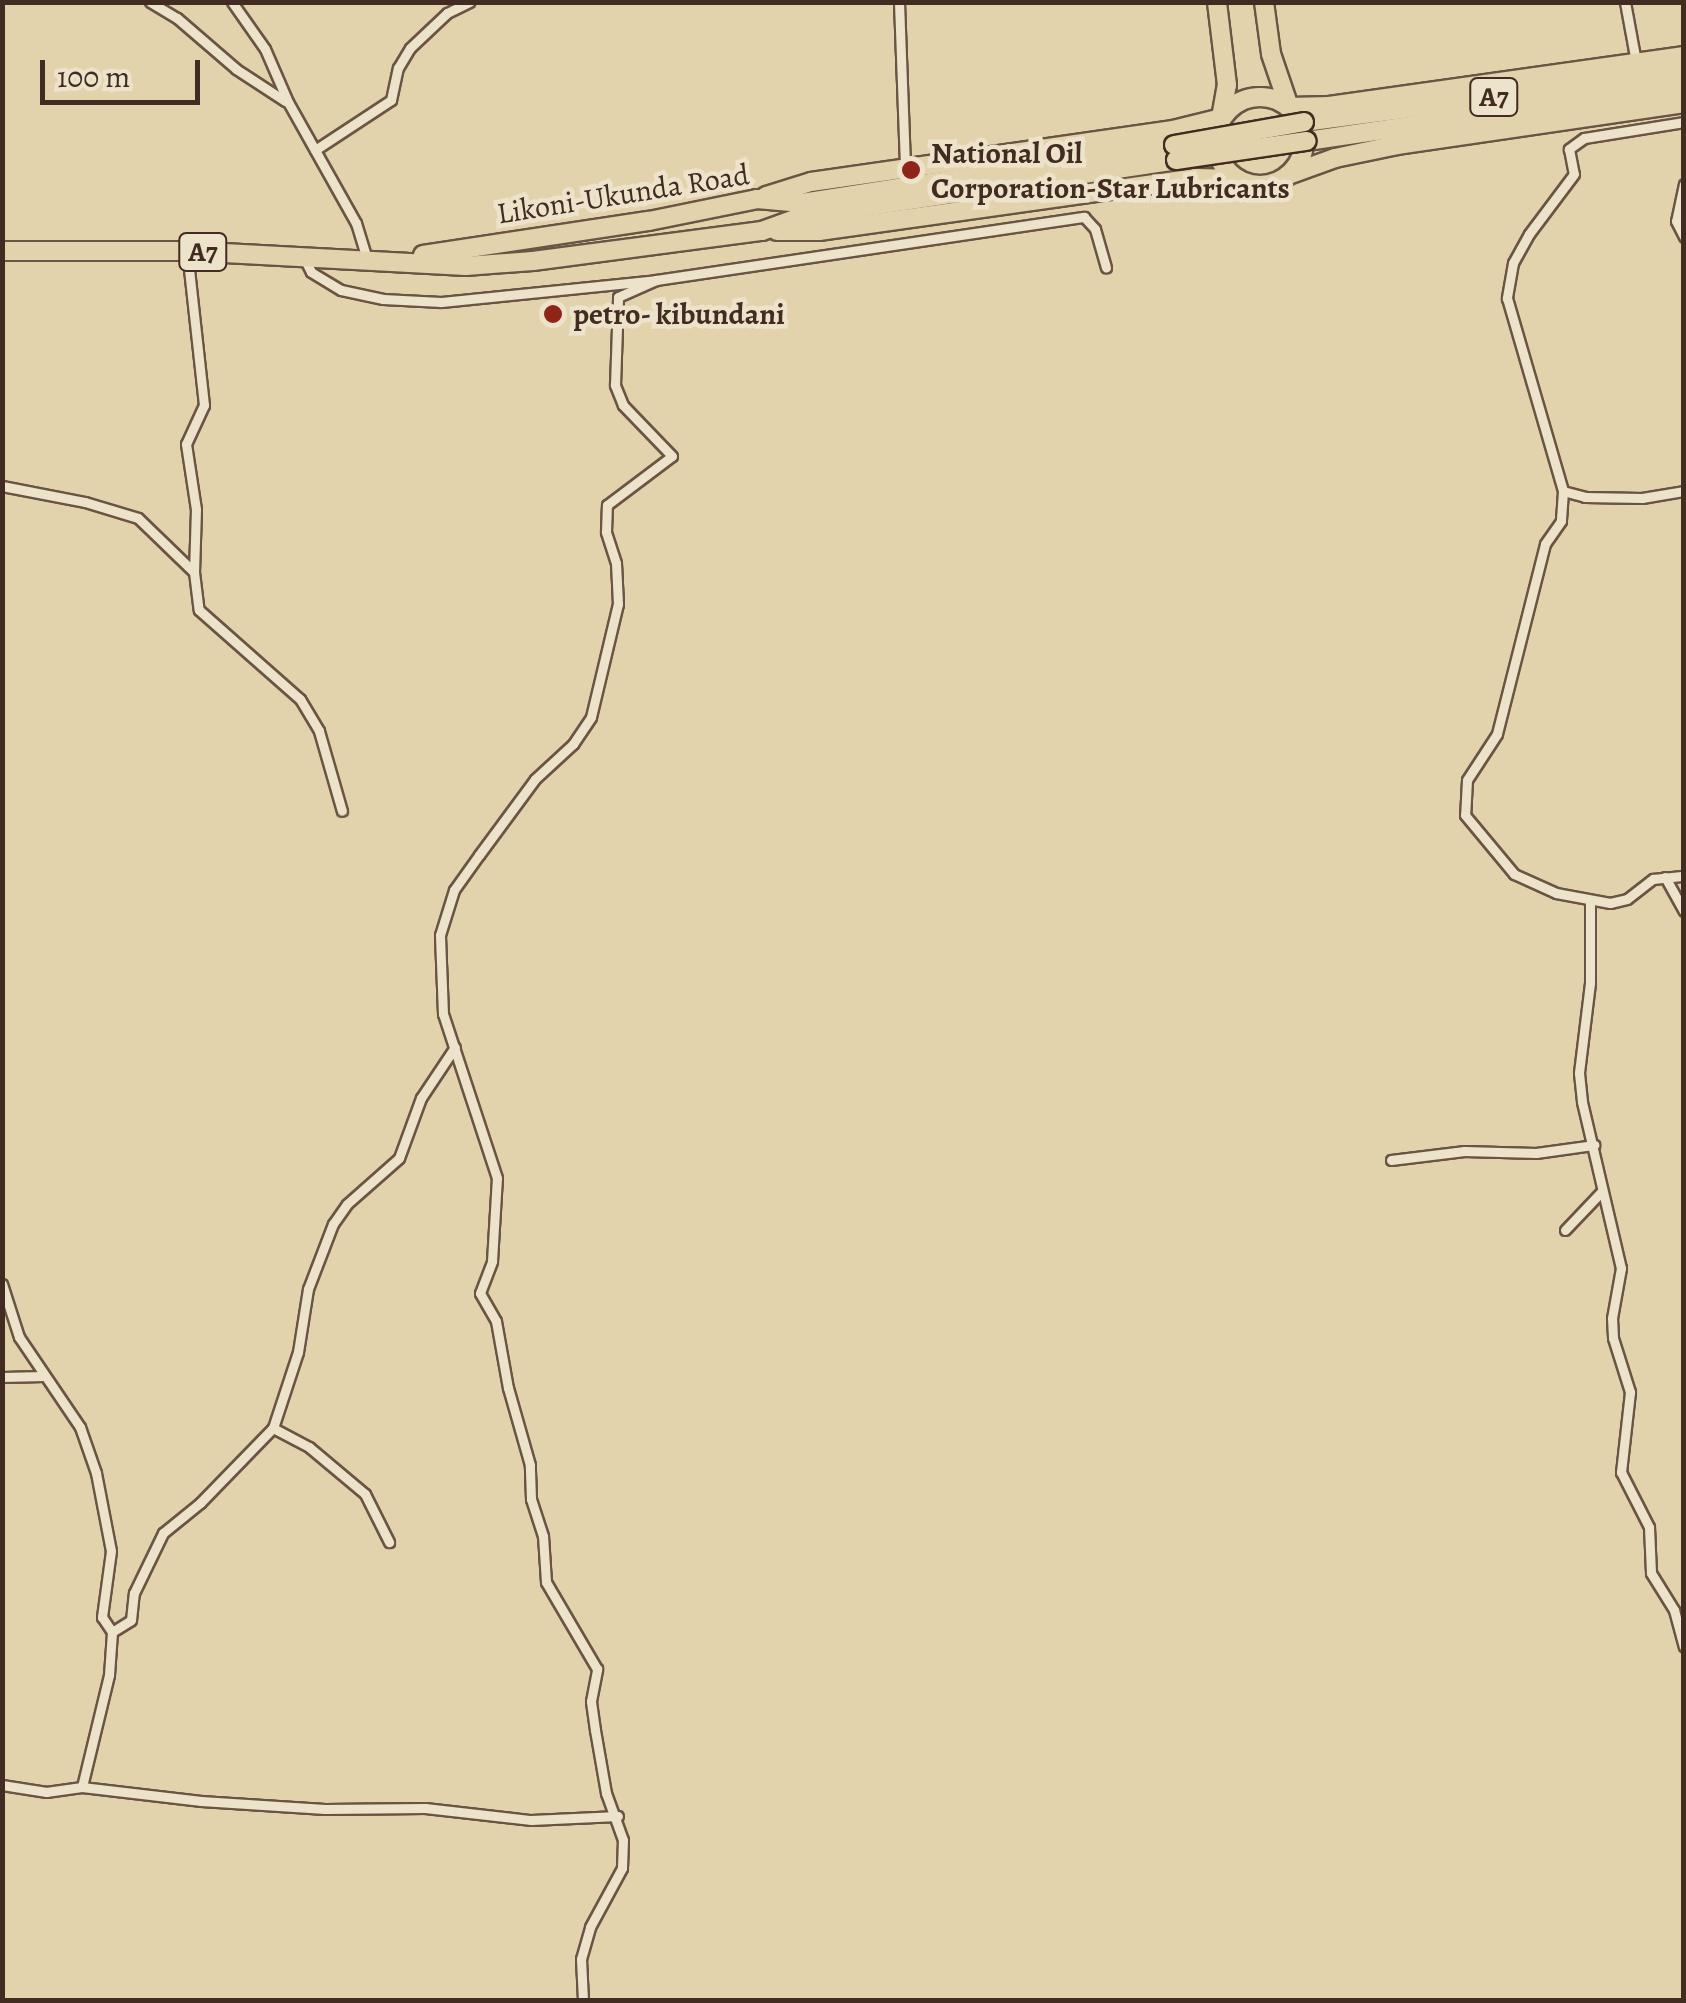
<!DOCTYPE html>
<style>
body{margin:0}
#map{position:relative;width:1686px;height:2003px;overflow:hidden;background:#e3d3ad;font-family:Alegreya,serif}
div>[style]{position:absolute}
[style*='--x']{left:calc(var(--x)*1px);top:calc(var(--y)*1px);width:calc(var(--w)*1px);rotate:calc(var(--a)*1deg)}
.roads{filter:drop-shadow(2px 0 #6a5544) drop-shadow(-2px 0 #6a5544) drop-shadow(0 2px #6a5544) drop-shadow(0 -2px #6a5544)}
.street>*{height:9px;margin:-4.5px;padding:0 4.5px;transform-origin:4.5px;border-radius:4.5px;background:#ede2ca}
.highway>*{height:18px;margin:-9px;padding:0 9px;transform-origin:9px;border-radius:9px;background:#e3d3ad}
.highway>.ring{margin:-9px;padding:0;box-sizing:content-box;background:none;border:18px solid #e3d3ad;border-radius:50%}
.bridges{filter:drop-shadow(2px 0 #422b21) drop-shadow(-2px 0 #422b21) drop-shadow(0 2px #422b21) drop-shadow(0 -2px #422b21)}
.highway-bridge>*{height:18px;margin:-9px;padding:0 9px;transform-origin:9px;border-radius:9px;background:#e3d3ad}
.dots>*{width:28px;height:28px;translate:-50% -50%;box-sizing:border-box;border:5px solid #ede2ca;border-radius:50%}
span{translate:-50% -50%;white-space:nowrap;text-align:center;line-height:1.15;-webkit-text-stroke:9px #ede2ca;paint-order:stroke}
.shield-label span{padding:2px 8px;background:#ede2ca;border:2px solid;border-radius:8px;-webkit-text-stroke-width:0}
.shield-label{font-size:28px;color:#422b21;font-weight:700}
.poi-label{font-size:30px;color:#422b21;font-weight:700}
.left{translate:0 -50%;text-align:left}
.street-label{font-size:30px;color:#422b21}
.frame{position:absolute;inset:0;border:5px solid #422b21;pointer-events:none}
.scale{position:absolute;left:40px;top:60px;width:160px;height:45px;box-sizing:border-box;border:5px solid #422b21;border-top:0;padding-left:12px;font-size:30px;line-height:35px;white-space:nowrap;color:#422b21;-webkit-text-stroke:8px #ede2ca;paint-order:stroke}
</style>
<div id="map">
<div class="roads">
<div class="street">
<div style="--x:150;--y:2;--w:31;--a:31"></div>
<div style="--x:177;--y:18;--w:78;--a:40.8"></div>
<div style="--x:236;--y:69;--w:59;--a:33.1"></div>
<div style="--x:232;--y:2;--w:57;--a:54.9"></div>
<div style="--x:265;--y:49;--w:58;--a:66.5"></div>
<div style="--x:288;--y:102;--w:139;--a:60.7"></div>
<div style="--x:356;--y:223;--w:39;--a:73"></div>
<div style="--x:899;--y:2;--w:167;--a:87.9"></div>
<div style="--x:1625;--y:2;--w:61;--a:79.6"></div>
<div style="--x:1684;--y:122;--w:101;--a:170.9"></div>
<div style="--x:1584;--y:138;--w:19;--a:144"></div>
<div style="--x:1569;--y:149;--w:25;--a:79"></div>
<div style="--x:1574;--y:174;--w:75;--a:126.9"></div>
<div style="--x:1529;--y:234;--w:33;--a:119"></div>
<div style="--x:1513;--y:263;--w:36;--a:100"></div>
<div style="--x:1507;--y:298;--w:201;--a:73.8"></div>
<div style="--x:1563;--y:491;--w:30;--a:94"></div>
<div style="--x:1561;--y:521;--w:28;--a:125"></div>
<div style="--x:1545;--y:544;--w:196;--a:104.2"></div>
<div style="--x:1497;--y:734;--w:55;--a:123.1"></div>
<div style="--x:1467;--y:780;--w:35;--a:93"></div>
<div style="--x:1465;--y:815;--w:77;--a:50.3"></div>
<div style="--x:1514;--y:874;--w:46;--a:24.3"></div>
<div style="--x:1556;--y:893;--w:55;--a:10.5"></div>
<div style="--x:1610;--y:903;--w:17;--a:-13"></div>
<div style="--x:1627;--y:899;--w:33;--a:-38"></div>
<div style="--x:1653;--y:879;--w:31;--a:-6"></div>
<div style="--x:315;--y:150;--w:91;--a:-33.3"></div>
<div style="--x:391;--y:100;--w:33;--a:-78"></div>
<div style="--x:398;--y:68;--w:23;--a:-59"></div>
<div style="--x:410;--y:48;--w:51;--a:-43.4"></div>
<div style="--x:447;--y:13;--w:25;--a:-26"></div>
<div style="--x:1684;--y:184;--w:38;--a:102"></div>
<div style="--x:1676;--y:221;--w:18;--a:63"></div>
<div style="--x:187;--y:251;--w:155;--a:83.7"></div>
<div style="--x:204;--y:405;--w:43;--a:114.8"></div>
<div style="--x:186;--y:444;--w:66;--a:81.3"></div>
<div style="--x:196;--y:509;--w:63;--a:91.8"></div>
<div style="--x:194;--y:572;--w:38;--a:83"></div>
<div style="--x:199;--y:610;--w:135;--a:41.4"></div>
<div style="--x:300;--y:699;--w:37;--a:59"></div>
<div style="--x:319;--y:731;--w:83;--a:74"></div>
<div style="--x:305;--y:260;--w:13;--a:63"></div>
<div style="--x:311;--y:272;--w:35;--a:31"></div>
<div style="--x:341;--y:290;--w:43;--a:12.1"></div>
<div style="--x:383;--y:299;--w:58;--a:3"></div>
<div style="--x:441;--y:302;--w:216;--a:-5.8"></div>
<div style="--x:656;--y:280;--w:433;--a:-8.4"></div>
<div style="--x:1084;--y:217;--w:16;--a:47"></div>
<div style="--x:1095;--y:229;--w:40;--a:74"></div>
<div style="--x:2;--y:486;--w:85;--a:10.9"></div>
<div style="--x:85;--y:502;--w:55;--a:16.8"></div>
<div style="--x:138;--y:518;--w:78;--a:44"></div>
<div style="--x:1563;--y:491;--w:23;--a:15"></div>
<div style="--x:1585;--y:497;--w:57;--a:1"></div>
<div style="--x:1642;--y:498;--w:43;--a:-9.5"></div>
<div style="--x:1665;--y:877;--w:39;--a:61"></div>
<div style="--x:1590;--y:902;--w:81;--a:90"></div>
<div style="--x:1590;--y:983;--w:91;--a:97"></div>
<div style="--x:1579;--y:1073;--w:29;--a:84"></div>
<div style="--x:1582;--y:1102;--w:171;--a:76.8"></div>
<div style="--x:1621;--y:1268;--w:51;--a:100.2"></div>
<div style="--x:1612;--y:1318;--w:20;--a:87"></div>
<div style="--x:1613;--y:1338;--w:57;--a:72.5"></div>
<div style="--x:1630;--y:1392;--w:81;--a:96.4"></div>
<div style="--x:1621;--y:1472;--w:62;--a:63"></div>
<div style="--x:1649;--y:1527;--w:46;--a:87.5"></div>
<div style="--x:1651;--y:1573;--w:44;--a:58.1"></div>
<div style="--x:1674;--y:1610;--w:38;--a:75"></div>
<div style="--x:1391;--y:1160;--w:74;--a:-7"></div>
<div style="--x:1464;--y:1151;--w:72;--a:1.6"></div>
<div style="--x:1536;--y:1153;--w:59;--a:-7.9"></div>
<div style="--x:1565;--y:1230;--w:52;--a:-46.5"></div>
<div style="--x:2;--y:1284;--w:56;--a:72.2"></div>
<div style="--x:19;--y:1337;--w:109;--a:55.9"></div>
<div style="--x:80;--y:1427;--w:49;--a:70.8"></div>
<div style="--x:96;--y:1473;--w:79;--a:79.1"></div>
<div style="--x:111;--y:1551;--w:67;--a:97.8"></div>
<div style="--x:102;--y:1617;--w:18;--a:56"></div>
<div style="--x:112;--y:1632;--w:43;--a:94"></div>
<div style="--x:109;--y:1675;--w:115;--a:103.6"></div>
<div style="--x:82;--y:1787;--w:120;--a:6.7"></div>
<div style="--x:201;--y:1801;--w:124;--a:3.7"></div>
<div style="--x:325;--y:1809;--w:100;--a:-0.6"></div>
<div style="--x:425;--y:1808;--w:107;--a:6.5"></div>
<div style="--x:531;--y:1820;--w:87;--a:-2.6"></div>
<div style="--x:2;--y:1377;--w:42;--a:-1.4"></div>
<div style="--x:273;--y:1428;--w:80;--a:-71.8"></div>
<div style="--x:298;--y:1352;--w:64;--a:-81"></div>
<div style="--x:308;--y:1289;--w:70;--a:-69"></div>
<div style="--x:333;--y:1224;--w:24;--a:-55"></div>
<div style="--x:347;--y:1204;--w:69;--a:-41.5"></div>
<div style="--x:399;--y:1158;--w:64;--a:-69.9"></div>
<div style="--x:421;--y:1098;--w:61;--a:-56.3"></div>
<div style="--x:112;--y:1632;--w:22;--a:-32"></div>
<div style="--x:131;--y:1620;--w:27;--a:-84"></div>
<div style="--x:134;--y:1593;--w:67;--a:-64.2"></div>
<div style="--x:163;--y:1533;--w:48;--a:-39"></div>
<div style="--x:200;--y:1503;--w:105;--a:-45.8"></div>
<div style="--x:273;--y:1428;--w:41;--a:27.8"></div>
<div style="--x:309;--y:1447;--w:73;--a:40"></div>
<div style="--x:365;--y:1494;--w:54;--a:63.4"></div>
<div style="--x:2;--y:1785;--w:45;--a:9"></div>
<div style="--x:46;--y:1792;--w:36;--a:-8"></div>
<div style="--x:583;--y:2000;--w:41;--a:-92.8"></div>
<div style="--x:581;--y:1959;--w:33;--a:-74"></div>
<div style="--x:590;--y:1927;--w:67;--a:-61.5"></div>
<div style="--x:622;--y:1868;--w:28;--a:-88"></div>
<div style="--x:623;--y:1840;--w:50;--a:-109.9"></div>
<div style="--x:606;--y:1793;--w:64;--a:-99.9"></div>
<div style="--x:595;--y:1730;--w:29;--a:-98"></div>
<div style="--x:591;--y:1701;--w:33;--a:-79"></div>
<div style="--x:597;--y:1669;--w:101;--a:-120.4"></div>
<div style="--x:546;--y:1582;--w:46;--a:-93.7"></div>
<div style="--x:543;--y:1536;--w:39;--a:-108"></div>
<div style="--x:531;--y:1499;--w:34;--a:-92"></div>
<div style="--x:530;--y:1465;--w:80;--a:-105.9"></div>
<div style="--x:508;--y:1388;--w:68;--a:-100.2"></div>
<div style="--x:496;--y:1321;--w:32;--a:-120"></div>
<div style="--x:480;--y:1293;--w:34;--a:-69"></div>
<div style="--x:492;--y:1261;--w:83;--a:-86.6"></div>
<div style="--x:497;--y:1178;--w:173;--a:-108.2"></div>
<div style="--x:443;--y:1014;--w:79;--a:-92.2"></div>
<div style="--x:440;--y:935;--w:47;--a:-72.7"></div>
<div style="--x:454;--y:890;--w:43;--a:-54.5"></div>
<div style="--x:479;--y:855;--w:94;--a:-53.6"></div>
<div style="--x:535;--y:779;--w:52;--a:-42.6"></div>
<div style="--x:573;--y:744;--w:32;--a:-56"></div>
<div style="--x:591;--y:717;--w:116;--a:-76.6"></div>
<div style="--x:618;--y:604;--w:41;--a:-92.8"></div>
<div style="--x:616;--y:563;--w:33;--a:-108"></div>
<div style="--x:606;--y:532;--w:27;--a:-88"></div>
<div style="--x:607;--y:505;--w:81;--a:-37"></div>
<div style="--x:672;--y:456;--w:71;--a:-133.9"></div>
<div style="--x:623;--y:405;--w:22;--a:-112"></div>
<div style="--x:615;--y:385;--w:88;--a:-88"></div>
<div style="--x:618;--y:297;--w:42;--a:-24.1"></div>
</div>
<div class="highway">
<div style="--x:1264;--y:2;--w:52;--a:82.3"></div>
<div style="--x:1271;--y:54;--w:56;--a:71.2"></div>
<div style="--x:1289;--y:107;--w:40;--a:-1.4"></div>
<div style="--x:1329;--y:106;--w:359;--a:-8"></div>
<div class="ring" style="left:1216px;top:97px;width:70px;height:70px"></div>
<div style="--x:1304;--y:122;--w:383;--a:-7.5"></div>
<div style="--x:1307;--y:141;--w:381;--a:-8.3"></div>
<div style="--x:1288;--y:175;--w:50;--a:-19.9"></div>
<div style="--x:1335;--y:158;--w:63;--a:-11.8"></div>
<div style="--x:1397;--y:145;--w:290;--a:-8.3"></div>
<div style="--x:766;--y:196;--w:47;--a:-17.3"></div>
<div style="--x:811;--y:182;--w:366;--a:-8.2"></div>
<div style="--x:1173;--y:130;--w:49;--a:-14"></div>
<div style="--x:1221;--y:118;--w:34;--a:-80"></div>
<div style="--x:1227;--y:85;--w:84;--a:-96.9"></div>
<div style="--x:777;--y:231;--w:42;--a:0"></div>
<div style="--x:819;--y:231;--w:380;--a:-8"></div>
<div style="--x:1195;--y:178;--w:43;--a:1.3"></div>
<div style="--x:2;--y:251;--w:185;--a:0"></div>
<div style="--x:187;--y:251;--w:279;--a:3.1"></div>
<div style="--x:466;--y:266;--w:67;--a:-4.3"></div>
<div style="--x:533;--y:261;--w:231;--a:-7.5"></div>
<div style="--x:762;--y:231;--w:44;--a:-20.1"></div>
<div style="--x:803;--y:216;--w:377;--a:-8.5"></div>
<div style="--x:423;--y:255;--w:229;--a:-8.6"></div>
<div style="--x:649;--y:221;--w:110;--a:-11.5"></div>
<div style="--x:757;--y:199;--w:45;--a:5.1"></div>
<div style="--x:802;--y:203;--w:376;--a:-8.9"></div>
</div>
</div>
<div class="bridges">
<div class="highway-bridge">
<div style="--x:1174;--y:145;--w:132;--a:-10"></div>
<div style="--x:1176;--y:160;--w:132;--a:-8.3"></div>
</div>
</div>
<div class="dots">
<div style="left:911px;top:170px;background:#8f2418"></div>
<div style="left:553px;top:314px;background:#8f2418"></div>
</div>
<div class="shield-label">
<span style="left:1494px;top:97px">A7</span>
<span style="left:203px;top:252px">A7</span>
</div>
<div class="poi-label">
<span class="left" style="left:931px;top:170px">National Oil<br>Corporation-Star Lubricants</span>
<span class="left" style="left:573px;top:314px">petro- kibundani</span>
</div>
<div class="street-label">
<span style="left:623px;top:194px;rotate:-9deg">Likoni-Ukunda Road</span>
</div>
<div class="frame"></div>
<div class="scale">100 m</div>
</div>
